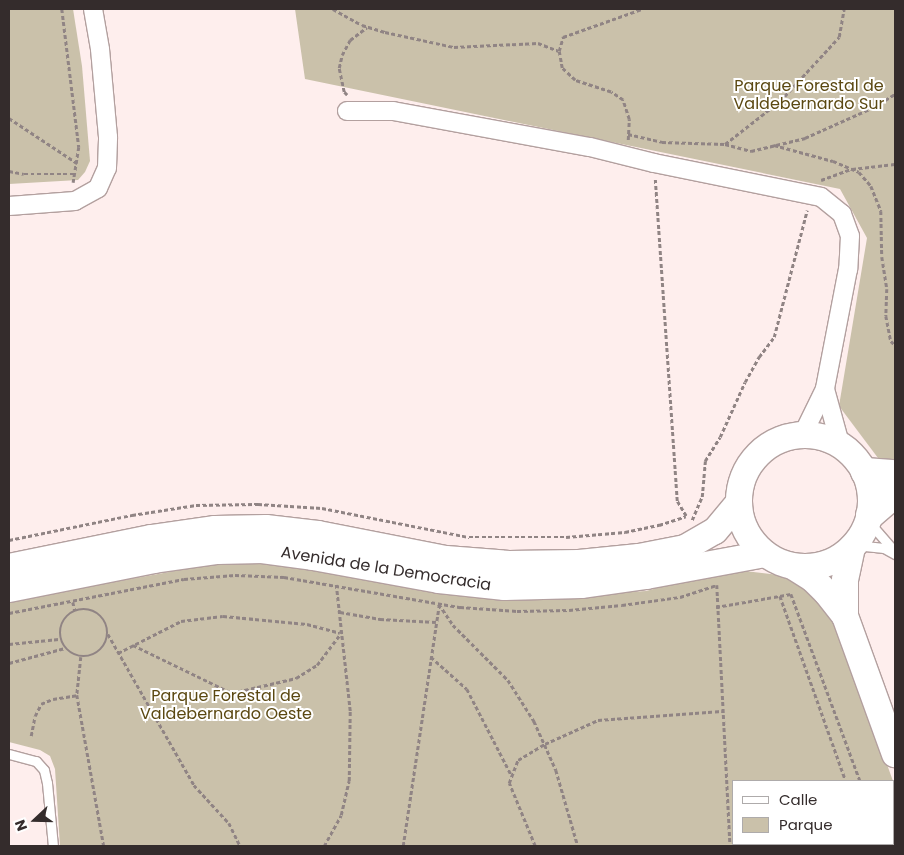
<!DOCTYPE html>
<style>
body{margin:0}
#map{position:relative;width:904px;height:855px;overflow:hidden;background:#feeeed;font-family:Poppins,sans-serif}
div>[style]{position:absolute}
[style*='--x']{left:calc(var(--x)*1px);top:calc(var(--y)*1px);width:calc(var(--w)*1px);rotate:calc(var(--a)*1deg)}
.green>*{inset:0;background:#cac1aa}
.path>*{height:2.5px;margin-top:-1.25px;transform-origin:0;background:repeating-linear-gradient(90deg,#908484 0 4px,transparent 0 6.5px)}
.path>.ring{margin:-1.25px;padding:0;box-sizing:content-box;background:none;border:2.5px solid #908484;border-radius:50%}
.roads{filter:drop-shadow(1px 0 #b3a09f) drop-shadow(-1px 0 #b3a09f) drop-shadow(0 1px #b3a09f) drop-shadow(0 -1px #b3a09f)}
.lane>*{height:9px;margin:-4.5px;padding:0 4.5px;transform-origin:4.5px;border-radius:4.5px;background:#fff}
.street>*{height:18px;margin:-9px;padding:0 9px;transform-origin:9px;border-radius:9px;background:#fff}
.primary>*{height:26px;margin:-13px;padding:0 13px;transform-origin:13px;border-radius:13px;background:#fff}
.primary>.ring{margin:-13px;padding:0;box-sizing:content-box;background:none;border:26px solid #fff;border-radius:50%}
.highway>*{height:28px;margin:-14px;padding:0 14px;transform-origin:14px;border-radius:14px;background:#fff}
span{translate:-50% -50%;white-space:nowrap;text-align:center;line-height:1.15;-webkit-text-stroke:4px #fff;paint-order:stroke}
.park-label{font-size:16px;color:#5b4811}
.street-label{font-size:16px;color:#342c2c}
.frame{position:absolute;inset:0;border:10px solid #342c2c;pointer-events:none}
.legend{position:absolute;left:732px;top:780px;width:162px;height:65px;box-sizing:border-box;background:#fff;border:1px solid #aeabab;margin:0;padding:6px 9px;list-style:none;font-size:15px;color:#342c2c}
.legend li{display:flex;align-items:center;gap:10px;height:25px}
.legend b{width:25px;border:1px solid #aeabab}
.north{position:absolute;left:10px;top:795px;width:50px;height:50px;-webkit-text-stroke:4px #fff;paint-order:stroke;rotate:249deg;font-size:14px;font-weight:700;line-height:20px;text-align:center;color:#342c2c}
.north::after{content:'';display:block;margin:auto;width:18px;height:22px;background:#342c2c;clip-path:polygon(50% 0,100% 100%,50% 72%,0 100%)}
</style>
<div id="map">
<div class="green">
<div style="clip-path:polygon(9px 9px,73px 9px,82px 66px,90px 161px,85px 172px,78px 180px,9px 184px)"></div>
<div style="clip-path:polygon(295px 9px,895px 9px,895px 459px,881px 462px,839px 406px,867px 238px,840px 189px,305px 79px)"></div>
<div style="clip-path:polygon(224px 562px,302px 566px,418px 590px,520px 599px,646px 591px,728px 569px,795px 577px,830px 607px,893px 781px,733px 781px,733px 844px,893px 844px,893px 782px,895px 788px,895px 846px,60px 846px,55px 769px,50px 756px,40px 750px,9px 742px,9px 601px)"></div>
</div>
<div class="path">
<div style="--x:62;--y:9;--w:139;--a:83"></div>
<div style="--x:79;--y:147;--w:36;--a:99"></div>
<div style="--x:313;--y:9;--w:2;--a:0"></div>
<div style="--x:333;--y:9;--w:33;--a:29"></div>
<div style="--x:362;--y:25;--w:24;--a:17"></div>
<div style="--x:385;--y:32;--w:71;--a:12.3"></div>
<div style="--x:454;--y:47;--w:84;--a:-2.7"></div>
<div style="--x:538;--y:43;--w:22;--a:21"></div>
<div style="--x:347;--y:95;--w:4;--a:-135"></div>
<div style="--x:344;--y:92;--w:25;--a:-102"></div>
<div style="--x:339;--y:68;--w:13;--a:-77"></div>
<div style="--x:342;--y:55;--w:17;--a:-62"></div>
<div style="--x:350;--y:40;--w:21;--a:-37"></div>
<div style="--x:9;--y:118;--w:82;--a:33.5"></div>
<div style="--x:628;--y:134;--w:35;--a:13"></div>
<div style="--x:662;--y:142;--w:63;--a:1.8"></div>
<div style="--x:725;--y:144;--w:70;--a:-38"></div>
<div style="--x:780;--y:101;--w:87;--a:-47.3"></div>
<div style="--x:839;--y:37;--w:28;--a:-80"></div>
<div style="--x:628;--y:140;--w:21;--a:-87"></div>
<div style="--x:629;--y:119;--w:20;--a:-108"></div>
<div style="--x:623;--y:100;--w:14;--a:-146"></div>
<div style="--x:611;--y:92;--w:38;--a:-162"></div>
<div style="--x:575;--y:80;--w:18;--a:-137"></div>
<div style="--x:562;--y:68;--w:17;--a:-100"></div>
<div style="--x:559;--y:51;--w:15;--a:-74"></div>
<div style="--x:563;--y:37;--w:84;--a:-19.5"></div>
<div style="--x:725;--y:144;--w:27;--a:15"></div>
<div style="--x:751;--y:151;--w:56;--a:-13.5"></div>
<div style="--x:805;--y:138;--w:76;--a:-24.2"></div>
<div style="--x:874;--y:107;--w:25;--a:-32"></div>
<div style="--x:774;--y:145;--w:61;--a:15.2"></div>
<div style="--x:833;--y:161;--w:28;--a:23"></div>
<div style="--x:859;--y:172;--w:18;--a:49"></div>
<div style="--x:871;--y:186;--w:27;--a:68"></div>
<div style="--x:881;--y:211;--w:46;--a:88.8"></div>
<div style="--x:882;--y:257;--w:32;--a:81"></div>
<div style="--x:887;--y:289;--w:27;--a:92"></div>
<div style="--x:886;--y:316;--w:25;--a:79"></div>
<div style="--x:891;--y:341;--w:6;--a:45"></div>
<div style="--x:9;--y:171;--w:15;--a:11"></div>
<div style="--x:24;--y:174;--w:51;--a:0"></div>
<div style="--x:821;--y:180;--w:33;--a:-20"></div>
<div style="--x:852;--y:169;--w:43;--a:-6.6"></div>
<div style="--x:692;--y:520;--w:25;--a:-67"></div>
<div style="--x:702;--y:497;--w:36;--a:-85"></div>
<div style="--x:705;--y:461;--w:28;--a:-58"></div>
<div style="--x:720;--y:437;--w:60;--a:-65.6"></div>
<div style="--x:745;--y:382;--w:29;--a:-61"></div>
<div style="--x:759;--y:357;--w:25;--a:-53"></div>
<div style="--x:774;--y:337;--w:131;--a:-75.4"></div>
<div style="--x:9;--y:540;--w:126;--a:-11.5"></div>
<div style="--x:132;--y:515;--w:65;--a:-8.9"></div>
<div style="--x:196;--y:505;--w:62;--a:-0.9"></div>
<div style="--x:258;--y:504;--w:64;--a:3.6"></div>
<div style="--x:322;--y:508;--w:150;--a:11.2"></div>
<div style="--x:469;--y:537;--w:97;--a:0"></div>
<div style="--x:566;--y:537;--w:59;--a:-4.8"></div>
<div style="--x:625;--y:532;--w:35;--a:-12"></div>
<div style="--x:659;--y:525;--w:28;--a:-18"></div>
<div style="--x:686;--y:516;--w:17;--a:-121"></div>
<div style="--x:677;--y:501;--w:322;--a:-93.9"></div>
<div style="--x:780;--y:596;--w:196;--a:70.4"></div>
<div style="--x:73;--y:602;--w:9;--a:77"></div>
<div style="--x:439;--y:604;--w:25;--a:56"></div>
<div style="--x:453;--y:625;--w:78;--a:45"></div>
<div style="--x:508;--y:680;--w:49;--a:57.6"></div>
<div style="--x:534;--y:721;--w:54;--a:65.8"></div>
<div style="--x:556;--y:770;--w:79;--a:73.9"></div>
<div style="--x:716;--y:607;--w:76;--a:-9.8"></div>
<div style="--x:791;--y:594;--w:199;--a:69.7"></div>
<div class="ring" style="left:60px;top:609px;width:45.5px;height:45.5px"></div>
<div style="--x:340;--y:612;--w:41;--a:9.9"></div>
<div style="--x:380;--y:619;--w:56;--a:3.1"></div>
<div style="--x:9;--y:613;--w:178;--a:-11"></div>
<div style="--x:184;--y:579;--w:51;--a:-4.5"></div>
<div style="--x:235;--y:575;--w:49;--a:2.3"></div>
<div style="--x:284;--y:577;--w:179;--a:9.7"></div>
<div style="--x:460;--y:607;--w:57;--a:4"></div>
<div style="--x:517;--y:611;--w:52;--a:-1.1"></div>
<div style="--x:569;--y:610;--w:53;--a:-5.4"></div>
<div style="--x:622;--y:605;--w:59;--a:-7.9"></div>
<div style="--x:680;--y:597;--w:39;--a:-18"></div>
<div style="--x:717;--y:585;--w:261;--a:87.1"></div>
<div style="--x:108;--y:634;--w:174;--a:60.3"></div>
<div style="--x:194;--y:785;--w:52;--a:47.4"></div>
<div style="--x:229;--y:823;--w:25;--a:64"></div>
<div style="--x:9;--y:644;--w:50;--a:-5.7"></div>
<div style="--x:133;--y:645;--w:110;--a:25.9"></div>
<div style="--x:232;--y:693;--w:66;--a:-13.2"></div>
<div style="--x:296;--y:678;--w:25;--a:-32"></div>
<div style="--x:317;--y:665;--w:39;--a:-53"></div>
<div style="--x:118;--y:653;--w:71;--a:-26.9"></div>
<div style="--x:181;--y:621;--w:42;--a:-6.8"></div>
<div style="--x:223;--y:616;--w:84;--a:5.4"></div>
<div style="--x:307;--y:624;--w:34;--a:15"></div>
<div style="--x:81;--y:657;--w:38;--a:96"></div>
<div style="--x:77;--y:695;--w:153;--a:79.9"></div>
<div style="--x:431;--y:657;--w:48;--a:41.6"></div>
<div style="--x:467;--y:689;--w:98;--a:62.7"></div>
<div style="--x:9;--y:663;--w:58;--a:-15"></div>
<div style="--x:31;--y:736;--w:20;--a:-79"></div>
<div style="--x:35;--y:716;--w:13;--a:-63"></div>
<div style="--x:41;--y:704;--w:13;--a:-23"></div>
<div style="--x:53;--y:699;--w:24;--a:-9"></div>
<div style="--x:869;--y:844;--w:2;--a:63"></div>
<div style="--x:882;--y:844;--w:2;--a:63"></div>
<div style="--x:324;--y:846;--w:35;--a:-61"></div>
<div style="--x:341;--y:815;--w:35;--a:-77"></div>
<div style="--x:349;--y:781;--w:70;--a:-89.2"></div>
<div style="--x:350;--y:711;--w:127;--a:-96.3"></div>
<div style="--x:403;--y:846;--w:244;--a:-81.5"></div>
<div style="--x:535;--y:846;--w:68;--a:-112.4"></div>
<div style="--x:509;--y:783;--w:25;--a:-69"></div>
<div style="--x:518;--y:760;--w:31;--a:-31"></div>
<div style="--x:545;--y:744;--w:58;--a:-24.4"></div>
<div style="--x:598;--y:720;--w:124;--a:-4.2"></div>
</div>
<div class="roads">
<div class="lane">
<div style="--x:868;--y:521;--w:41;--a:48.9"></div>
<div style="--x:855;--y:545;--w:29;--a:6"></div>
<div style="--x:884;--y:548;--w:13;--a:29"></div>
<div style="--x:9;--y:754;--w:28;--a:15"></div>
<div style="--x:36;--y:761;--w:12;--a:48"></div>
<div style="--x:44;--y:770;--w:13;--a:77"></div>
<div style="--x:47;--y:783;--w:63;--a:84.6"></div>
</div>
<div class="street">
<div style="--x:347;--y:111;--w:46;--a:0"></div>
<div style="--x:393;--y:111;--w:200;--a:10.4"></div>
<div style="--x:590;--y:147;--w:66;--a:14"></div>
<div style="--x:654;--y:163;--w:170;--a:11.5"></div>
<div style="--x:821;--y:197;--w:27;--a:39"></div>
<div style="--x:842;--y:214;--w:23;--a:70"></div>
<div style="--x:850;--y:236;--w:33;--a:93"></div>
<div style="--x:848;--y:269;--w:122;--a:100.9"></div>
<div style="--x:825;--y:389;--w:50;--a:116.1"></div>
<div style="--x:9;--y:206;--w:66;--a:-4.3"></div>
<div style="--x:75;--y:201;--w:26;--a:-29"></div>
<div style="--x:98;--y:188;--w:22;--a:-66"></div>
<div style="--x:107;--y:168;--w:31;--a:-88"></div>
<div style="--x:108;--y:137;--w:88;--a:-95.2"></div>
<div style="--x:100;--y:49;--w:41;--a:-99.9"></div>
<div style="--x:825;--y:389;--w:57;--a:74.7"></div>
</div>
<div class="primary">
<div class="ring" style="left:739px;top:435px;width:106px;height:106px"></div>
<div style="--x:9;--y:567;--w:145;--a:-11.5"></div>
<div style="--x:151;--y:538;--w:65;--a:-8"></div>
<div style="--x:215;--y:529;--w:51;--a:-1.1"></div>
<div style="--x:266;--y:528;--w:52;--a:6.6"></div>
<div style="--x:318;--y:534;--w:130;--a:11.1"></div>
<div style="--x:446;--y:559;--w:63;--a:4.5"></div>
<div style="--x:509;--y:564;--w:70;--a:-0.8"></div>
<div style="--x:579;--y:563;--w:60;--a:-5.7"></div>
<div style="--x:639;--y:557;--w:47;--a:-11.1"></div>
<div style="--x:685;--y:548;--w:34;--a:-30"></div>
<div style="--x:715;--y:531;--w:35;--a:-50"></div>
<div style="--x:794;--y:567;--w:22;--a:32"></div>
<div style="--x:813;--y:579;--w:20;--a:45"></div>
<div style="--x:827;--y:593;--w:29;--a:52"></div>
<div style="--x:845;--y:616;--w:147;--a:70.1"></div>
<div style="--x:9;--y:589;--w:148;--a:-11.3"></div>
<div style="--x:154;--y:560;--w:64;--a:-8.1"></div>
<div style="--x:217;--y:551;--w:45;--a:-1.3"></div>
<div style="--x:262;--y:550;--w:51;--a:7.8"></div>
<div style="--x:313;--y:557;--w:128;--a:10.3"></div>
<div style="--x:439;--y:580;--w:66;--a:6.1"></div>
<div style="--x:505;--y:587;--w:76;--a:-1.5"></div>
<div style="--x:581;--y:585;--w:66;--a:-7.9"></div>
<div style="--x:646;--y:576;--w:121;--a:-10.5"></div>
<div style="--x:845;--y:616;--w:36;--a:-90"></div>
<div style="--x:845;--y:580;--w:33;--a:-78"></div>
</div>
<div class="highway">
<div style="--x:865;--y:472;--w:30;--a:4"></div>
<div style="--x:870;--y:515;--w:33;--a:-41"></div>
</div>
</div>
<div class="park-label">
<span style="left:809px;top:95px">Parque Forestal de<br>Valdebernardo Sur</span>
<span style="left:226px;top:705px">Parque Forestal de<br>Valdebernardo Oeste</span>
</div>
<div class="street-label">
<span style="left:386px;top:569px;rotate:9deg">Avenida de la Democracia</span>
</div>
<div class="frame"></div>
<ul class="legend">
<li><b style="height:6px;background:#fff"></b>Calle</li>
<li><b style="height:14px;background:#cac1aa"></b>Parque</li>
</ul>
<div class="north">N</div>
</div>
